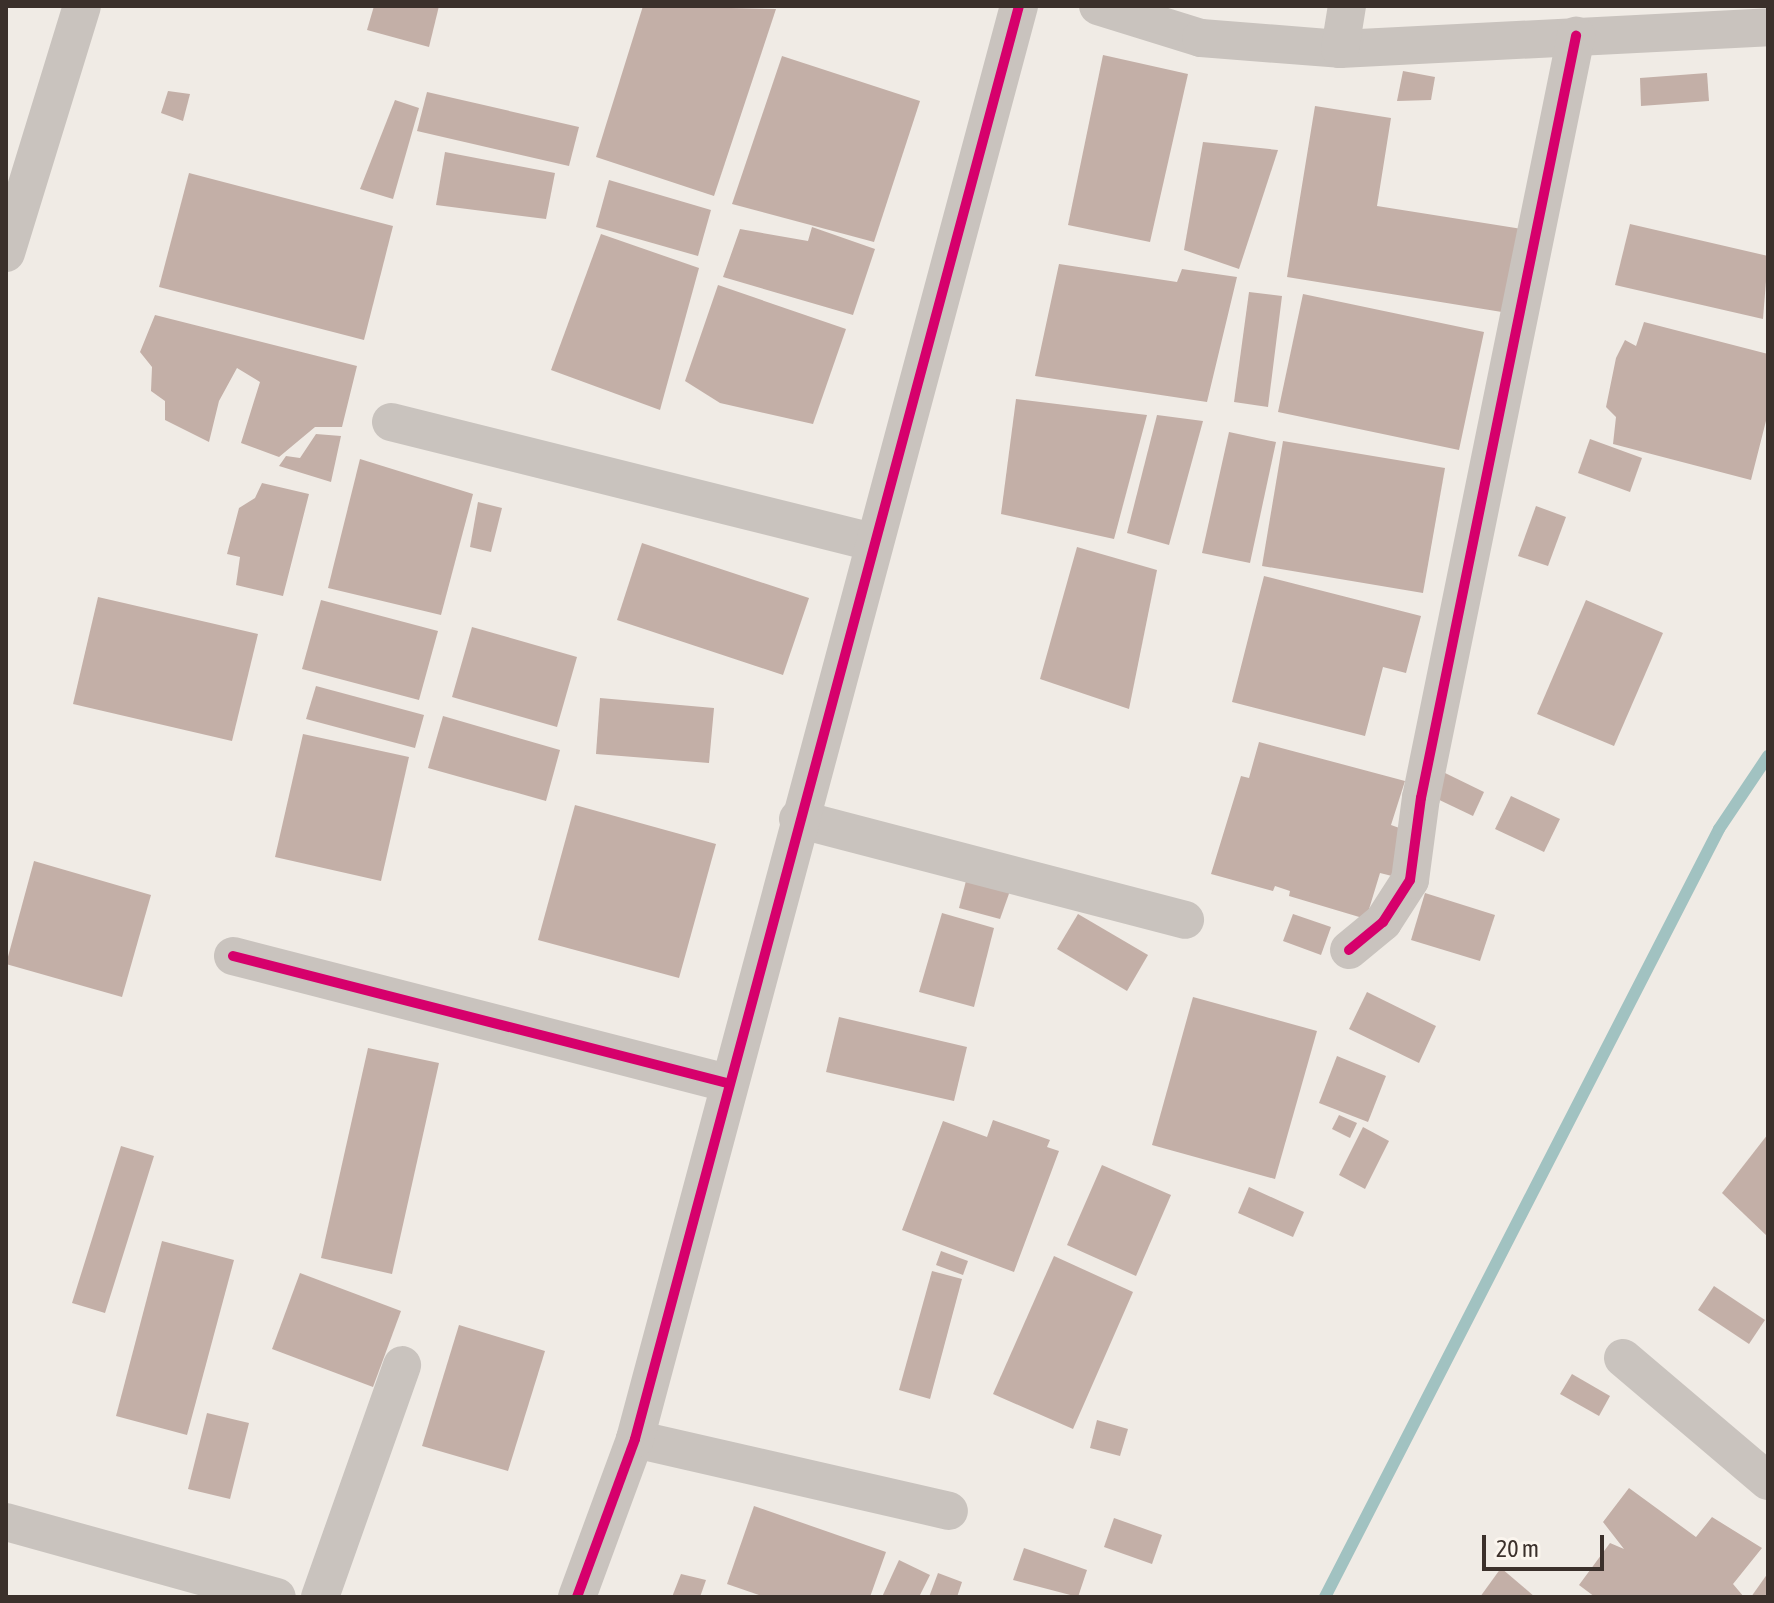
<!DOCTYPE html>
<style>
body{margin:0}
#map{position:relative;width:1774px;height:1603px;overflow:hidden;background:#f0ebe5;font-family:"Asap Condensed",sans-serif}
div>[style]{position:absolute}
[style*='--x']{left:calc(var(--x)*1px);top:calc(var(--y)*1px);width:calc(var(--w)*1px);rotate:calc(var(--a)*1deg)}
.stream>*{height:12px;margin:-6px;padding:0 6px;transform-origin:6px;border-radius:6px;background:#a1c2c1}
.building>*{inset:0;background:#c3afa7}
.minor>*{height:38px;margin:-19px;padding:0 19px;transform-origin:19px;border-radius:19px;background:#c9c3be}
.cycleway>*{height:10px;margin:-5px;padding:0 5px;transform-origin:5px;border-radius:5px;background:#d6006c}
span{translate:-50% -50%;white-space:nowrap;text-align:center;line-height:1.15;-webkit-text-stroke:6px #fbf5ee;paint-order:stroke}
.frame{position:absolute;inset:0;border:8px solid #3b302b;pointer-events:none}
.scale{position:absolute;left:1482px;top:1535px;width:122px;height:36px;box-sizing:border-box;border:4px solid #3b302b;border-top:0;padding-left:10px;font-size:24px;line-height:28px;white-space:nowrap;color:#3b302b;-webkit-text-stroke:6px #fbf5ee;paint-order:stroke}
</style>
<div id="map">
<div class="stream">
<div style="--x:1325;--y:1597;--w:863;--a:-62.84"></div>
<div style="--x:1719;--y:829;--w:88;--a:-56.1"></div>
</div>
<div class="building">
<div style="clip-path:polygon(374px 6px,439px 6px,429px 47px,367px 30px)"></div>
<div style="clip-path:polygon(643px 6px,776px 9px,714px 196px,596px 157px)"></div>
<div style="clip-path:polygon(1103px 55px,1188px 74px,1150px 242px,1068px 225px)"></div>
<div style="clip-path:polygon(782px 56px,920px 101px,874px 242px,732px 204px)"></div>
<div style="clip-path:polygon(1403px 71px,1435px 77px,1431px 100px,1397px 101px)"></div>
<div style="clip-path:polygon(1707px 73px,1709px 101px,1641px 106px,1640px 78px)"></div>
<div style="clip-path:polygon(168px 91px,190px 94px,183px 121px,161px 113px)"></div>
<div style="clip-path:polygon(427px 92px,579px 127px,569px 166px,417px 131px)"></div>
<div style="clip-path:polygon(395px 100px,419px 108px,393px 199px,360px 189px)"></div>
<div style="clip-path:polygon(1315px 106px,1391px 118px,1377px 206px,1522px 229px,1508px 313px,1287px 277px)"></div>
<div style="clip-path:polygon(1203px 142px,1278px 150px,1239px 269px,1184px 250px)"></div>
<div style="clip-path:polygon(445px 152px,555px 173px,546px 219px,436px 205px)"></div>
<div style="clip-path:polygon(189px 173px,393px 226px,364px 340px,159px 287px)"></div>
<div style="clip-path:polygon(609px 180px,711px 210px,698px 256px,596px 227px)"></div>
<div style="clip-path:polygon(1630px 224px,1768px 256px,1763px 319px,1615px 285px)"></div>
<div style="clip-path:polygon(812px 227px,875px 249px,853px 315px,723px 277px,740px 229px,808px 241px)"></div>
<div style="clip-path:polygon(601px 234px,699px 268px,660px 410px,551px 370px)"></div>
<div style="clip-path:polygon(1059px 264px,1177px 282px,1182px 269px,1237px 277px,1207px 402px,1035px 376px)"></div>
<div style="clip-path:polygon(718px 285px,846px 329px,813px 424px,720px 403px,685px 381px)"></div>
<div style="clip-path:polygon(1249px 292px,1282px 296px,1268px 407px,1234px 402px)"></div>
<div style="clip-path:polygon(1303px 294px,1484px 332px,1459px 450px,1278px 412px)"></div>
<div style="clip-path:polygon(155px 315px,357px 366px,342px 427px,315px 427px,279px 457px,241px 443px,260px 382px,237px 368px,219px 401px,209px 442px,165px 420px,165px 401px,151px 391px,152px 367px,140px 352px)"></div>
<div style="clip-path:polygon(1644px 322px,1768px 354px,1768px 413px,1751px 480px,1613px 444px,1616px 417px,1606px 407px,1616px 358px,1625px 340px,1636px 346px)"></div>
<div style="clip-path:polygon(1016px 399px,1147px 415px,1114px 539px,1001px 514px)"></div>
<div style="clip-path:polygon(1157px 415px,1203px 421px,1169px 545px,1127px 533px)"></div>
<div style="clip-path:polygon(1229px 432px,1276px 442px,1250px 563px,1202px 553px)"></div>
<div style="clip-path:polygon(316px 434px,341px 436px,331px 482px,279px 466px,286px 456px,300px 458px)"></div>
<div style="clip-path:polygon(1590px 439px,1642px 458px,1630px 492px,1578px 473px)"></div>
<div style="clip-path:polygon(1283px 441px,1445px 468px,1423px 593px,1262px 566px)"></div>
<div style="clip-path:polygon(360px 459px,473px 494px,441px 615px,328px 588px)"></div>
<div style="clip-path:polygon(262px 483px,309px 494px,283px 596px,236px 585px,240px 557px,227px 554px,239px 508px,255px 498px)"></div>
<div style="clip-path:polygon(478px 502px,502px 508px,491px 552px,470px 547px)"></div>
<div style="clip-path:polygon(1536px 506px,1566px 517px,1548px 566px,1518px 556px)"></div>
<div style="clip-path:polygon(642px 543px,809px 598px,783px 675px,617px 620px)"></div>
<div style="clip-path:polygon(1077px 547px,1157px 570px,1129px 709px,1040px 679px)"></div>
<div style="clip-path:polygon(1264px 576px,1421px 616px,1406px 673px,1383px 667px,1365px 736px,1232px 702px)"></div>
<div style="clip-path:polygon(98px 597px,258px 634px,232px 741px,73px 704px)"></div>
<div style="clip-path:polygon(321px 600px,438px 631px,419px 700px,302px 669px)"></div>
<div style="clip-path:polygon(1586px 600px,1663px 633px,1614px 746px,1537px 714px)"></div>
<div style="clip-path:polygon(472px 627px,577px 657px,557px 727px,452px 697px)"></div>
<div style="clip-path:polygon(316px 686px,424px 715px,415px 748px,306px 719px)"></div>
<div style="clip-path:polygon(600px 698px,714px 708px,709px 763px,596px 754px)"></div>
<div style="clip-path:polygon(443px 716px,560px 750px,546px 801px,428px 768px)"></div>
<div style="clip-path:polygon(303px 734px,409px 757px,381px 881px,275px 857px)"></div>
<div style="clip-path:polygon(1259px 742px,1405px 781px,1391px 825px,1405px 830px,1392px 876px,1380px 873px,1366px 919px,1289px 896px,1290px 891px,1275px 886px,1273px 891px,1211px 874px,1241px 776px,1249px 778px)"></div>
<div style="clip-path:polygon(1443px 772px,1484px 792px,1473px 816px,1431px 796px)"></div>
<div style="clip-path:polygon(1511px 796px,1560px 819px,1544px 852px,1495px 829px)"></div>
<div style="clip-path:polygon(575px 805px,716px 844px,679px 978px,538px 940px)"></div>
<div style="clip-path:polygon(34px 861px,151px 895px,122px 997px,6px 964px)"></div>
<div style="clip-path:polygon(967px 877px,1011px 888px,1000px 919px,959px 908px)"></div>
<div style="clip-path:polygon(1425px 893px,1495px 915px,1480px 961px,1411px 940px)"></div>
<div style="clip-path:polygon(942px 913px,994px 928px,974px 1007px,919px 992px)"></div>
<div style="clip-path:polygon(1078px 914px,1148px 955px,1127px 991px,1057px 949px)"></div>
<div style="clip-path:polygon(1293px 914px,1331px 927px,1321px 955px,1283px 941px)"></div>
<div style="clip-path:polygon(1367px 992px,1436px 1026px,1419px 1063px,1349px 1029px)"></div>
<div style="clip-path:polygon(1193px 997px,1317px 1031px,1275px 1179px,1152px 1145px)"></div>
<div style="clip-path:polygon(839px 1017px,967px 1047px,954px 1101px,826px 1072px)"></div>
<div style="clip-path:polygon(368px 1048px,439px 1063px,392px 1274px,321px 1258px)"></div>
<div style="clip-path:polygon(1337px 1056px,1386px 1076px,1368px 1122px,1319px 1103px)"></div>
<div style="clip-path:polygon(1339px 1115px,1357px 1123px,1350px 1138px,1332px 1129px)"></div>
<div style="clip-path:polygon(993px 1120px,1050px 1140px,1047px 1147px,1059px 1151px,1014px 1272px,902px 1230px,943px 1121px,987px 1137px)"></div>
<div style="clip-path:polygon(1363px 1127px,1389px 1141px,1365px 1189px,1339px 1175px)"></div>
<div style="clip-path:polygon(1768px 1134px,1768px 1237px,1722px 1193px)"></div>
<div style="clip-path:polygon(121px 1146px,154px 1156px,105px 1313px,72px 1303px)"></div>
<div style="clip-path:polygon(1102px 1165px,1171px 1195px,1136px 1276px,1067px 1245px)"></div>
<div style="clip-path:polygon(1249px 1187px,1304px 1212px,1293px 1237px,1238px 1213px)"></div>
<div style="clip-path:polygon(162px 1241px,234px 1260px,187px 1435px,116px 1416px)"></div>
<div style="clip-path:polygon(941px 1251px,968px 1261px,963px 1275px,936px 1265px)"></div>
<div style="clip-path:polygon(1054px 1256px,1133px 1292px,1073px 1429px,993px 1394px)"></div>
<div style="clip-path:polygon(932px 1271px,962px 1279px,930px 1399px,899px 1390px)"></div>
<div style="clip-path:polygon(300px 1273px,401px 1311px,373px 1387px,272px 1349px)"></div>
<div style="clip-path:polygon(1714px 1286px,1765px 1320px,1749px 1344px,1698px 1310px)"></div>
<div style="clip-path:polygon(459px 1325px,545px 1351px,508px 1471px,422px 1446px)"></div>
<div style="clip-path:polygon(1572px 1374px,1610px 1396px,1599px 1416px,1560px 1394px)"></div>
<div style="clip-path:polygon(207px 1413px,249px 1423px,230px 1499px,188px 1489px)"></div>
<div style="clip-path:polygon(1097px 1420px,1128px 1429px,1120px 1456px,1090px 1448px)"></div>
<div style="clip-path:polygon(1629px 1488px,1696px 1537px,1712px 1517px,1762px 1548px,1733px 1584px,1744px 1597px,1595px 1597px,1579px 1585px,1610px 1543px,1624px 1549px,1603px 1522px)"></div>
<div style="clip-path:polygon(754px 1506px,886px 1552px,870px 1597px,765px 1597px,727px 1584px)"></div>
<div style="clip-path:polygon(1114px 1518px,1162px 1535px,1152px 1564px,1104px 1547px)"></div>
<div style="clip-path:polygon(1024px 1548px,1087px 1570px,1078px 1597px,1013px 1580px)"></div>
<div style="clip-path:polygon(899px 1560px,930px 1575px,919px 1597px,882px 1597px)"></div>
<div style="clip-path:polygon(1501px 1568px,1535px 1597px,1480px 1597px)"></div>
<div style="clip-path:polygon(938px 1573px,962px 1582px,957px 1597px,929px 1597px)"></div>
<div style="clip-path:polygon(1768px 1573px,1768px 1597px,1751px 1597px)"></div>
<div style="clip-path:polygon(681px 1574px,706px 1580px,700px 1597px,672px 1597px)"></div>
</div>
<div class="minor">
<div style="--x:1098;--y:6;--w:108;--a:17.3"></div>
<div style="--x:1201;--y:38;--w:139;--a:4.5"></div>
<div style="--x:1340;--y:49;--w:429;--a:-2.9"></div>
<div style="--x:1340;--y:49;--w:44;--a:-80.8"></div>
<div style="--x:6;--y:253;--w:258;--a:-72.9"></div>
<div style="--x:391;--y:422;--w:497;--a:14"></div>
<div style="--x:798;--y:819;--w:400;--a:14.6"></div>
<div style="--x:1349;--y:950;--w:44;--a:-39.5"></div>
<div style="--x:1383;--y:922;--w:50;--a:-57.3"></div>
<div style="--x:1410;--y:880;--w:83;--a:-82.4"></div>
<div style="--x:1421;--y:798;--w:778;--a:-78.5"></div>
<div style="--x:233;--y:956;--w:510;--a:14.42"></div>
<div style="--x:1623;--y:1358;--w:190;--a:40.3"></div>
<div style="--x:635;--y:1439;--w:322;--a:12.9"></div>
<div style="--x:6;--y:1522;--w:281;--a:15.5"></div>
<div style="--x:320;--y:1597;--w:246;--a:-70.5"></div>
<div style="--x:577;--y:1597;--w:168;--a:-69.8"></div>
<div style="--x:635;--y:1439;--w:1484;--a:-75"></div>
</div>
<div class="cycleway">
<div style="--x:1349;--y:950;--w:44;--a:-39.5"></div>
<div style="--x:1383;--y:922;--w:50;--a:-57.3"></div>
<div style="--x:1410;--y:880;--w:83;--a:-82.4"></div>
<div style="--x:1421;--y:798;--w:778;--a:-78.5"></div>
<div style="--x:233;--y:956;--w:510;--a:14.42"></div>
<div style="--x:577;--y:1597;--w:168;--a:-69.8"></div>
<div style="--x:635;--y:1439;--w:1484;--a:-75"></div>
</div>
<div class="frame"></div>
<div class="scale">20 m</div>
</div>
